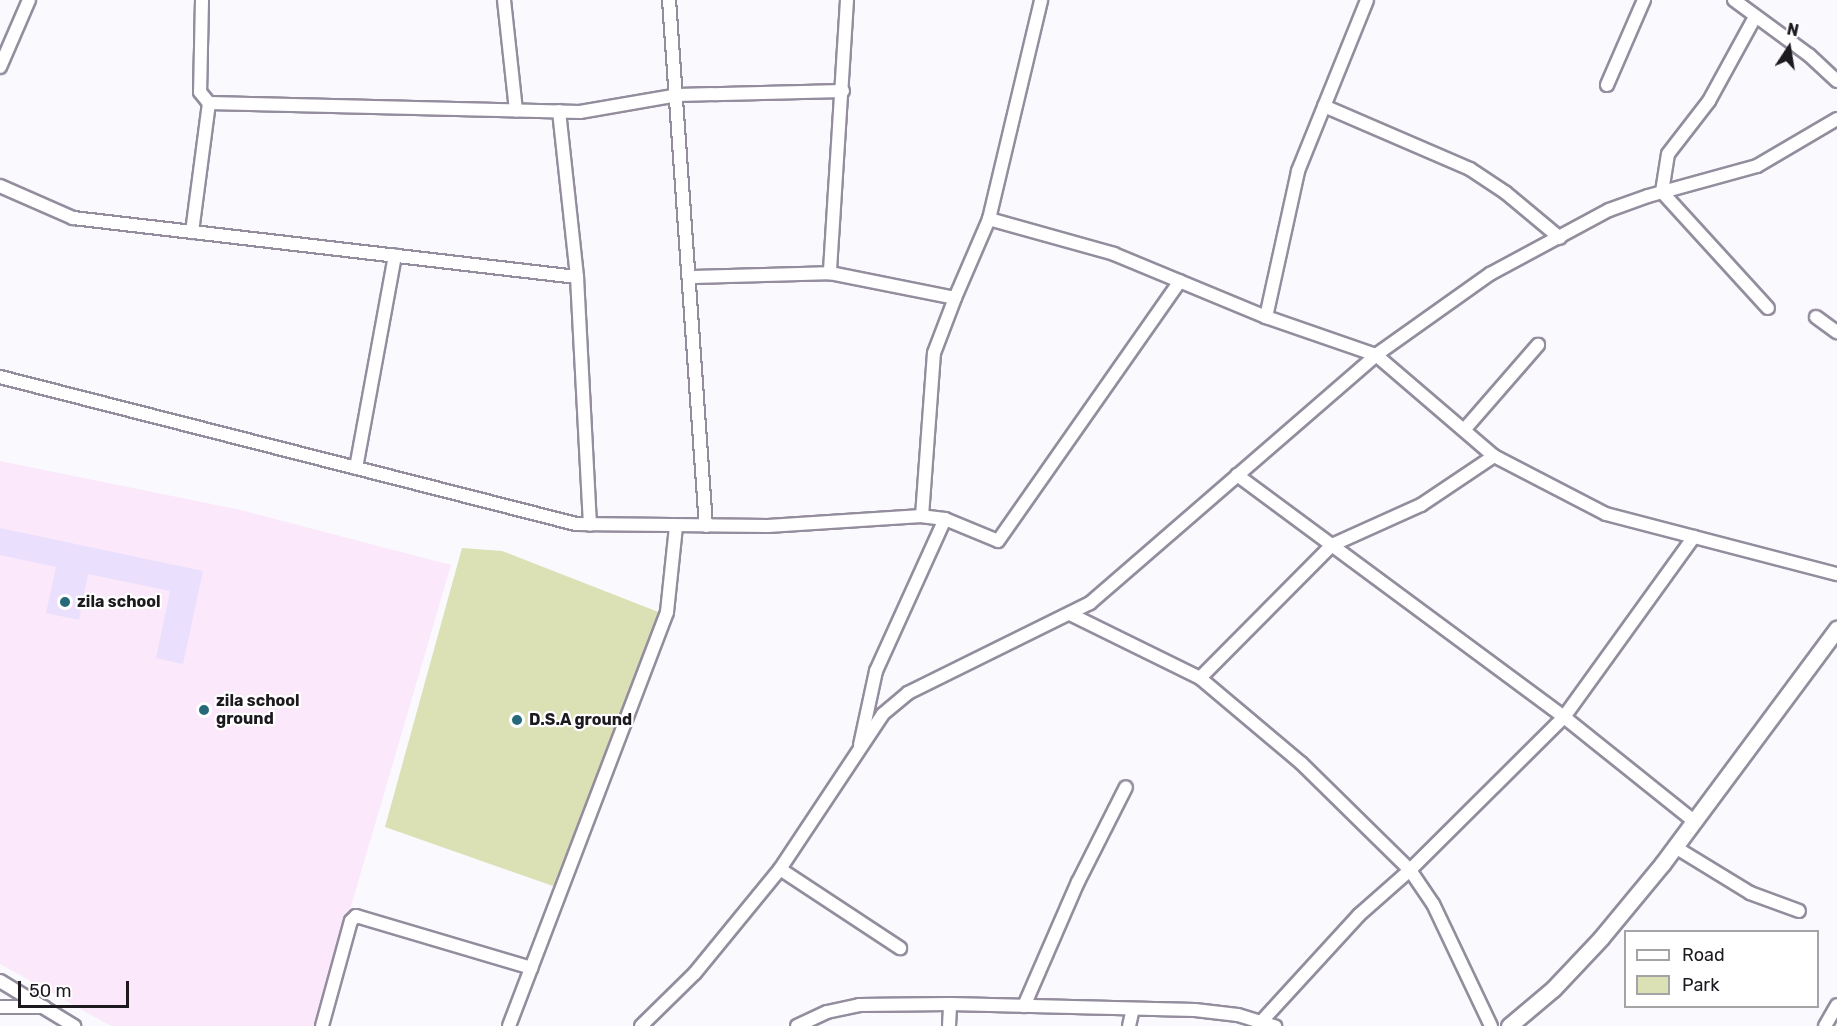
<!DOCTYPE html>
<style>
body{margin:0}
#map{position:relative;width:1837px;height:1026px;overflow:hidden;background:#faf9fd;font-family:Rubik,sans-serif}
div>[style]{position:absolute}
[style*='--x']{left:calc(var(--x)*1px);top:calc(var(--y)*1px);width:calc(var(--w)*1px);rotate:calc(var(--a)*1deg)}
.education>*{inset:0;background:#fbe9fb}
.green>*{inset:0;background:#dbe1b5}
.building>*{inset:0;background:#ebdffe}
.roads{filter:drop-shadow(2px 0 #938d9d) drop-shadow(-2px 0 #938d9d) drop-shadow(0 2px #938d9d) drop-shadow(0 -2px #938d9d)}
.minor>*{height:12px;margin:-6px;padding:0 6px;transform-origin:6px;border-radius:6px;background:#fff}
.tertiary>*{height:15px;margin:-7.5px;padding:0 7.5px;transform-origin:7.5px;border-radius:7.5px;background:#fff}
.dots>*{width:16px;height:16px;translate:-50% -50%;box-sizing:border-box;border:3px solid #fff;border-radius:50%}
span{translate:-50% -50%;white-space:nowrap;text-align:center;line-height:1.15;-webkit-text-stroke:4.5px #fff;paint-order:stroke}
.poi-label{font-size:16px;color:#1c191f;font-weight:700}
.left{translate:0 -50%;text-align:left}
.legend{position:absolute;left:1624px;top:930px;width:195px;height:78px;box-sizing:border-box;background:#fff;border:2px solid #a4a3a5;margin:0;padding:8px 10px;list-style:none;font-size:18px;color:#1c191f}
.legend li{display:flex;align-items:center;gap:12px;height:30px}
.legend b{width:30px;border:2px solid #a4a3a5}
.north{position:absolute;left:1759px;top:18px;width:60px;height:60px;-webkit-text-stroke:4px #fff;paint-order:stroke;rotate:12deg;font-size:16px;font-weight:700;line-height:24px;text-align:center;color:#1c191f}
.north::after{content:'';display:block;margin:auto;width:21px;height:27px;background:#1c191f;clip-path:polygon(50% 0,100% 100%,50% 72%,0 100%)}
.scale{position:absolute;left:18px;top:981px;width:111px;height:27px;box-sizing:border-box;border:3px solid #1c191f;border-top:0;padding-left:8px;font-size:18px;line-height:21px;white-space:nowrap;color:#1c191f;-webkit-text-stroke:4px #fff;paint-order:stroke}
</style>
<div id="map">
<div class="education">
<div style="clip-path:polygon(0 461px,241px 510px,451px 565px,316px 1026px,111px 1026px,0 964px)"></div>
</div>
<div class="green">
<div style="clip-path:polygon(462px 548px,502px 551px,661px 613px,553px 886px,385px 827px)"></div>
</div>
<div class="building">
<div style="clip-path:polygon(0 528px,203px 571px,183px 664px,156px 658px,170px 591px,88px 574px,79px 620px,46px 613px,56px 567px,0 555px)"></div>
</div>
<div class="roads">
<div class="minor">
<div style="--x:202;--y:0;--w:92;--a:91.2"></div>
<div style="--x:200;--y:92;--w:14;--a:51"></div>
<div style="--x:209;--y:103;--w:371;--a:1.4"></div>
<div style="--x:580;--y:112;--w:99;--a:-9.8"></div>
<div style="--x:678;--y:95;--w:165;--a:-1.4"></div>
<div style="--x:504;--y:0;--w:111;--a:83.8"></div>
<div style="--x:669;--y:0;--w:527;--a:85.98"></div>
<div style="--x:847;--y:0;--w:274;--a:93.6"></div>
<div style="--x:830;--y:273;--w:127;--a:11.3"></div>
<div style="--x:955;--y:298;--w:86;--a:-66.7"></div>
<div style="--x:989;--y:219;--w:225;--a:-76.6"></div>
<div style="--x:1734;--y:0;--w:93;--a:36.3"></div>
<div style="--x:1809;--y:55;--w:38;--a:43"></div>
<div style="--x:1755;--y:17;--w:96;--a:118.7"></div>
<div style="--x:1709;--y:101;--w:67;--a:127.7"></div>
<div style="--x:1668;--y:154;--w:38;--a:99"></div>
<div style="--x:1662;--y:192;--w:157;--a:47.6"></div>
<div style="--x:0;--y:67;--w:73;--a:-66.6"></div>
<div style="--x:1607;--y:85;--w:93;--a:-66.5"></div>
<div style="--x:1324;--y:106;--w:159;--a:23.3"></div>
<div style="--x:1470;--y:169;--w:43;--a:33.7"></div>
<div style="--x:1506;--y:193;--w:70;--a:39.8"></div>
<div style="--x:559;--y:111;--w:167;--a:83.8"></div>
<div style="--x:0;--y:186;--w:80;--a:23.7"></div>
<div style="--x:73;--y:218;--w:507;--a:6.68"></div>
<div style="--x:577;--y:277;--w:248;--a:87"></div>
<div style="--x:989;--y:219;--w:130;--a:15.6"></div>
<div style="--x:1114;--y:254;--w:165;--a:22.5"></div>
<div style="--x:1266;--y:317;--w:116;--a:19.1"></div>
<div style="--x:1376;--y:355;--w:155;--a:40.6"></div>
<div style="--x:1494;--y:456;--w:126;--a:27.4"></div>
<div style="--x:1606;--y:514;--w:239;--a:14.6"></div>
<div style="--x:192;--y:232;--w:130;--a:-82.5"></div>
<div style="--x:690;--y:277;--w:140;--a:-1.6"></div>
<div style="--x:1266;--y:317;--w:149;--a:-77.6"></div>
<div style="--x:1298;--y:171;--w:184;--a:-68"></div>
<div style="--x:1816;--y:317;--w:26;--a:36"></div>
<div style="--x:0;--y:377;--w:594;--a:14.32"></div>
<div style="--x:576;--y:524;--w:192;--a:0.6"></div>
<div style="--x:768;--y:526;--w:154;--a:-3.7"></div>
<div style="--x:1464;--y:430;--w:113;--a:-49"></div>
<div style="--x:356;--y:468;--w:216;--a:-79.6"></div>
<div style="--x:1237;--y:475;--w:407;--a:36.5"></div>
<div style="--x:1564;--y:717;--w:166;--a:38.7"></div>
<div style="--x:945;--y:519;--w:57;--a:22.5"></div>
<div style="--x:998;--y:541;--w:317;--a:-55"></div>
<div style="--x:1070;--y:614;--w:145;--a:26.2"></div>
<div style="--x:860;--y:745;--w:76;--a:-77.8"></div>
<div style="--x:876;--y:671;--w:167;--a:-65.6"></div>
<div style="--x:945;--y:519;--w:23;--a:-173"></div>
<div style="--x:922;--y:516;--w:163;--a:-85.8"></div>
<div style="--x:934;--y:353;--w:59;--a:-69.1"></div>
<div style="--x:1675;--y:847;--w:88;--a:31.5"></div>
<div style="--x:1750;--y:893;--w:52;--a:20.2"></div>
<div style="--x:780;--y:869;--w:144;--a:33.4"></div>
<div style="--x:0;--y:981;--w:87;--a:31.3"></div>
<div style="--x:1024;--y:1006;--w:135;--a:-66.5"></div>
<div style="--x:1078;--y:882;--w:106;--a:-63.2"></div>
<div style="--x:0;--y:1007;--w:44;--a:0"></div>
<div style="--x:1261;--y:1022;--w:145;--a:-47.5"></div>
<div style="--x:1359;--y:915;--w:68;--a:-41.4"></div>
<div style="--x:1410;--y:870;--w:217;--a:-44.8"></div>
<div style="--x:1564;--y:717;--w:222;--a:-54.2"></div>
<div style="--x:322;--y:1026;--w:109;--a:-74.6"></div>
<div style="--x:351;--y:921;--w:7;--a:-45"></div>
<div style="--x:356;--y:916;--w:183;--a:16.5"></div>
<div style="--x:509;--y:1026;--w:443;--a:-69.1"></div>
<div style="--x:667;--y:612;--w:86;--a:-84"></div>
<div style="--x:641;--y:1026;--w:76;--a:-44.5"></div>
<div style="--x:695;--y:973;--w:134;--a:-50.7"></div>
<div style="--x:780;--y:869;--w:186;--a:-56.4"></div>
<div style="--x:883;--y:714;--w:33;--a:-40"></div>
<div style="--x:908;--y:693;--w:203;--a:-26.3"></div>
<div style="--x:1090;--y:603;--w:379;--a:-40.9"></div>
<div style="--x:1376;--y:355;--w:140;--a:-35.4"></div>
<div style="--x:1490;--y:274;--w:135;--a:-28.3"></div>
<div style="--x:1609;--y:210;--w:41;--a:-19.7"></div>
<div style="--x:1648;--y:196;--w:113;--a:-15.4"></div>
<div style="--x:1757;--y:166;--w:93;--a:-30.4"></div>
<div style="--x:797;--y:1026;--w:33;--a:-25"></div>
<div style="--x:827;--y:1012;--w:33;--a:-12"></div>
<div style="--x:859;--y:1005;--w:91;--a:-0.6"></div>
<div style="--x:950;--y:1004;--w:245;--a:1.4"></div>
<div style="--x:1195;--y:1010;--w:43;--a:6.6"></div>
<div style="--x:1238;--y:1015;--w:39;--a:17"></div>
<div style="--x:949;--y:1026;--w:22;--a:-87"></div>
<div style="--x:1129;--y:1026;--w:17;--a:-77"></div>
<div style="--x:1491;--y:1026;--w:135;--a:-115.4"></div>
<div style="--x:1433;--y:904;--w:41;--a:-124.1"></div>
<div style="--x:1410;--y:870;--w:153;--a:-135.5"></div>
<div style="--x:1301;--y:763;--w:132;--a:-139.9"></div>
<div style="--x:1200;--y:678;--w:187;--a:-45.2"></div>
<div style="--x:1332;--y:545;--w:98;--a:-24.2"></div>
<div style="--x:1421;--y:505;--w:88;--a:-33.9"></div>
<div style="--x:1825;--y:1026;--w:24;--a:-60"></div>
</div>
<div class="tertiary">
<div style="--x:1509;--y:1026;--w:57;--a:-40.1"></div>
<div style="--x:1553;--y:989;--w:70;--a:-46.7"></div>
<div style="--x:1601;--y:938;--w:97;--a:-50.4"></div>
<div style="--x:1663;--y:863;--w:292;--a:-53.4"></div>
</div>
</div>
<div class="dots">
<div style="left:65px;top:602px;background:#25697a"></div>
<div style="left:204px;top:710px;background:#25697a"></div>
<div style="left:517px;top:720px;background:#25697a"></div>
</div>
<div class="poi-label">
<span class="left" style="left:77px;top:602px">zila school</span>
<span class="left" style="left:216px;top:710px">zila school<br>ground</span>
<span class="left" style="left:529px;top:720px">D.S.A ground</span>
</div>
<ul class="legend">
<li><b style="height:8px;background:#fff"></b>Road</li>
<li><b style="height:16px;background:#dbe1b5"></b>Park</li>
</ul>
<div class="north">N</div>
<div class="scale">50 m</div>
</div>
